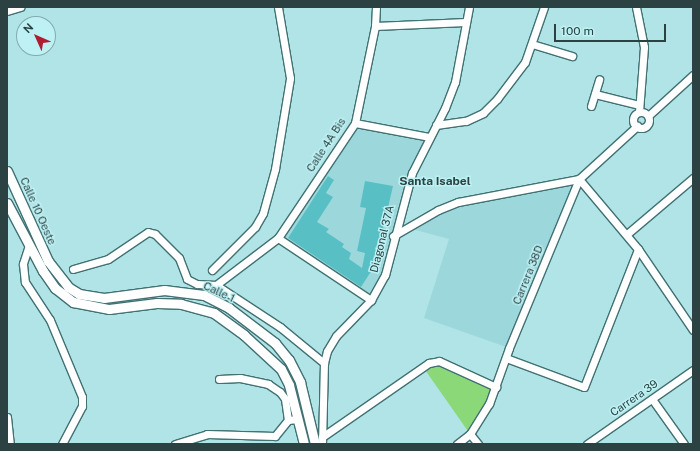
<!DOCTYPE html>
<style>
body{margin:0}
#map{position:relative;width:700px;height:451px;overflow:hidden;background:#b1e4e6;font-family:"Public Sans",sans-serif}
div>[style]{position:absolute}
[style*='--x']{left:calc(var(--x)*1px);top:calc(var(--y)*1px);width:calc(var(--w)*1px);rotate:calc(var(--a)*1deg)}
.built>*{inset:0;background:#9cd8db}
.green>*{inset:0;background:#8bd879}
.building>*{inset:0;background:#58c0c5}
.roads{filter:drop-shadow(1px 0 #417173) drop-shadow(-1px 0 #417173) drop-shadow(0 1px #417173) drop-shadow(0 -1px #417173)}
.minor>*{height:7px;margin:-3.5px;padding:0 3.5px;transform-origin:3.5px;border-radius:3.5px;background:#fff}
.minor>.ring{margin:-3.5px;padding:0;box-sizing:content-box;background:none;border:7px solid #fff;border-radius:50%}
.major>*{height:9px;margin:-4.5px;padding:0 4.5px;transform-origin:4.5px;border-radius:4.5px;background:#fff}
span{translate:-50% -50%;white-space:nowrap;text-align:center;line-height:1.15;-webkit-text-stroke:3px #bef1f4;paint-order:stroke}
.street-label{font-size:11px;color:#2c4142}
.neighbourhood-label{font-size:12px;color:#2c4142;font-weight:700}
.frame{position:absolute;inset:0;border:8px solid #2c4142;pointer-events:none}
.north{position:absolute;left:16px;top:16px;width:40px;height:40px;box-sizing:border-box;background:#bef1f4;border:1px solid #84abad;border-radius:50%;rotate:315deg;font-size:11px;font-weight:700;line-height:16px;text-align:center;color:#2c4142}
.north::after{content:'';display:block;margin:auto;width:14px;height:18px;background:#b01d33;clip-path:polygon(50% 0,100% 100%,50% 72%,0 100%)}
.scale{position:absolute;left:554px;top:24px;width:112px;height:18px;box-sizing:border-box;border:2px solid #2c4142;border-top:0;padding-left:5px;font-size:12px;line-height:14px;white-space:nowrap;color:#2c4142;-webkit-text-stroke:3px #bef1f4;paint-order:stroke}
</style>
<div id="map">
<div class="built">
<div style="clip-path:polygon(355px 123px,429px 137px,412px 173px,385px 275px,371px 300px,278px 238px)"></div>
<div style="clip-path:polygon(579px 179px,509px 348px,424px 318px,449px 239px,408px 228px,438px 210px)"></div>
</div>
<div class="green">
<div style="clip-path:polygon(439px 361px,496px 387px,470px 434px,423px 367px)"></div>
</div>
<div class="building">
<div style="clip-path:polygon(328px 176px,334px 180px,326px 193px,333px 197px,317px 222px,329px 229px,326px 232px,344px 244px,342px 247px,351px 253px,349px 259px,362px 268px,365px 253px,357px 251px,366px 208px,360px 207px,365px 181px,393px 186px,377px 255px,374px 255px,372px 270px,361px 287px,288px 238px)"></div>
</div>
<div class="roads">
<div class="minor">
<div style="--x:636;--y:7;--w:41;--a:78.7"></div>
<div style="--x:644;--y:47;--w:65;--a:94.4"></div>
<div style="--x:7;--y:11;--w:14;--a:-17"></div>
<div style="--x:375;--y:26;--w:91;--a:-2.5"></div>
<div style="--x:532;--y:44;--w:42;--a:16.7"></div>
<div style="--x:595;--y:94;--w:45;--a:14"></div>
<div style="--x:591;--y:106;--w:28;--a:-73"></div>
<div class="ring" style="left:633px;top:112px;width:9px;height:9px"></div>
<div style="--x:648;--y:116;--w:61;--a:-42.3"></div>
<div style="--x:355;--y:123;--w:75;--a:10.7"></div>
<div style="--x:436;--y:125;--w:30;--a:-8"></div>
<div style="--x:466;--y:121;--w:19;--a:-25"></div>
<div style="--x:483;--y:113;--w:20;--a:-45"></div>
<div style="--x:497;--y:99;--w:46;--a:-52.9"></div>
<div style="--x:525;--y:62;--w:58;--a:-70.9"></div>
<div style="--x:579;--y:179;--w:92;--a:49.9"></div>
<div style="--x:638;--y:249;--w:98;--a:55.8"></div>
<div style="--x:627;--y:234;--w:87;--a:-40.3"></div>
<div style="--x:393;--y:236;--w:52;--a:-30"></div>
<div style="--x:438;--y:210;--w:22;--a:-22"></div>
<div style="--x:458;--y:202;--w:123;--a:-10.8"></div>
<div style="--x:278;--y:238;--w:112;--a:33.7"></div>
<div style="--x:29;--y:245;--w:20;--a:108"></div>
<div style="--x:23;--y:264;--w:18;--a:84"></div>
<div style="--x:25;--y:282;--w:45;--a:56.7"></div>
<div style="--x:50;--y:320;--w:83;--a:67.4"></div>
<div style="--x:82;--y:397;--w:9;--a:90"></div>
<div style="--x:82;--y:406;--w:43;--a:117.8"></div>
<div style="--x:73;--y:269;--w:36;--a:-16"></div>
<div style="--x:108;--y:259;--w:48;--a:-34"></div>
<div style="--x:148;--y:232;--w:7;--a:16"></div>
<div style="--x:155;--y:234;--w:34;--a:45"></div>
<div style="--x:179;--y:258;--w:22;--a:69"></div>
<div style="--x:187;--y:279;--w:11;--a:27"></div>
<div style="--x:197;--y:284;--w:19;--a:3"></div>
<div style="--x:216;--y:285;--w:77;--a:33.3"></div>
<div style="--x:280;--y:327;--w:57;--a:39.3"></div>
<div style="--x:212;--y:270;--w:61;--a:-45"></div>
<div style="--x:255;--y:227;--w:16;--a:-60"></div>
<div style="--x:263;--y:213;--w:46;--a:-74.7"></div>
<div style="--x:275;--y:169;--w:92;--a:-80.6"></div>
<div style="--x:290;--y:78;--w:72;--a:-99.6"></div>
<div style="--x:216;--y:285;--w:78;--a:-37.2"></div>
<div style="--x:278;--y:238;--w:138;--a:-56.2"></div>
<div style="--x:355;--y:123;--w:99;--a:-78.3"></div>
<div style="--x:375;--y:26;--w:19;--a:-87"></div>
<div style="--x:506;--y:358;--w:83;--a:20.4"></div>
<div style="--x:584;--y:387;--w:148;--a:-68.6"></div>
<div style="--x:219;--y:379;--w:21;--a:-3"></div>
<div style="--x:240;--y:378;--w:29;--a:12"></div>
<div style="--x:268;--y:384;--w:14;--a:34"></div>
<div style="--x:280;--y:392;--w:9;--a:54"></div>
<div style="--x:285;--y:399;--w:21;--a:82"></div>
<div style="--x:652;--y:399;--w:55;--a:54.6"></div>
<div style="--x:7;--y:417;--w:27;--a:84"></div>
<div style="--x:470;--y:434;--w:13;--a:51"></div>
<div style="--x:322;--y:437;--w:130;--a:-34.7"></div>
<div style="--x:429;--y:363;--w:10;--a:-11"></div>
<div style="--x:439;--y:361;--w:63;--a:24.5"></div>
<div style="--x:175;--y:444;--w:34;--a:-17"></div>
<div style="--x:207;--y:434;--w:68;--a:1.7"></div>
<div style="--x:275;--y:436;--w:21;--a:-51"></div>
<div style="--x:288;--y:420;--w:10;--a:-6"></div>
<div style="--x:322;--y:444;--w:81;--a:-88.6"></div>
<div style="--x:324;--y:363;--w:12;--a:-76"></div>
<div style="--x:327;--y:351;--w:17;--a:-59"></div>
<div style="--x:336;--y:336;--w:50;--a:-45.8"></div>
<div style="--x:371;--y:300;--w:29;--a:-61"></div>
<div style="--x:385;--y:275;--w:106;--a:-75.2"></div>
<div style="--x:412;--y:173;--w:73;--a:-63.1"></div>
<div style="--x:445;--y:108;--w:28;--a:-69"></div>
<div style="--x:455;--y:82;--w:76;--a:-79.4"></div>
<div style="--x:457;--y:444;--w:16;--a:-38"></div>
<div style="--x:470;--y:434;--w:36;--a:-58"></div>
<div style="--x:489;--y:404;--w:59;--a:-70.3"></div>
<div style="--x:509;--y:348;--w:183;--a:-67.5"></div>
<div style="--x:579;--y:179;--w:79;--a:-42.4"></div>
<div style="--x:587;--y:444;--w:129;--a:-34.9"></div>
</div>
<div class="major">
<div style="--x:7;--y:171;--w:99;--a:65.5"></div>
<div style="--x:48;--y:261;--w:33;--a:52"></div>
<div style="--x:68;--y:287;--w:13;--a:32"></div>
<div style="--x:79;--y:294;--w:25;--a:9"></div>
<div style="--x:104;--y:298;--w:61;--a:-7.6"></div>
<div style="--x:164;--y:290;--w:40;--a:7.1"></div>
<div style="--x:204;--y:295;--w:28;--a:27"></div>
<div style="--x:229;--y:308;--w:58;--a:37.3"></div>
<div style="--x:275;--y:343;--w:22;--a:51"></div>
<div style="--x:289;--y:360;--w:25;--a:63"></div>
<div style="--x:300;--y:382;--w:64;--a:76.4"></div>
<div style="--x:7;--y:203;--w:77;--a:62.1"></div>
<div style="--x:43;--y:271;--w:21;--a:55"></div>
<div style="--x:55;--y:288;--w:23;--a:38"></div>
<div style="--x:73;--y:302;--w:37;--a:11"></div>
<div style="--x:109;--y:309;--w:48;--a:-7.1"></div>
<div style="--x:157;--y:303;--w:24;--a:2"></div>
<div style="--x:181;--y:304;--w:34;--a:15"></div>
<div style="--x:214;--y:313;--w:37;--a:36"></div>
<div style="--x:244;--y:335;--w:50;--a:42.6"></div>
<div style="--x:281;--y:369;--w:18;--a:63"></div>
<div style="--x:289;--y:385;--w:61;--a:75.7"></div>
</div>
</div>
<div class="street-label">
<span style="left:326px;top:145px;rotate:-57deg">Calle 4A Bis</span>
<span style="left:38px;top:211px;rotate:66deg">Calle 10 Oeste</span>
<span style="left:382px;top:239px;rotate:-76deg">Diagonal 37A</span>
<span style="left:528px;top:275px;rotate:-68deg">Carrera 38D</span>
<span style="left:219px;top:292px;rotate:25deg">Calle 1</span>
<span style="left:634px;top:398px;rotate:-35deg">Carrera 39</span>
</div>
<div class="neighbourhood-label">
<span style="left:435px;top:182px">Santa Isabel</span>
</div>
<div class="frame"></div>
<div class="north">N</div>
<div class="scale">100 m</div>
</div>
